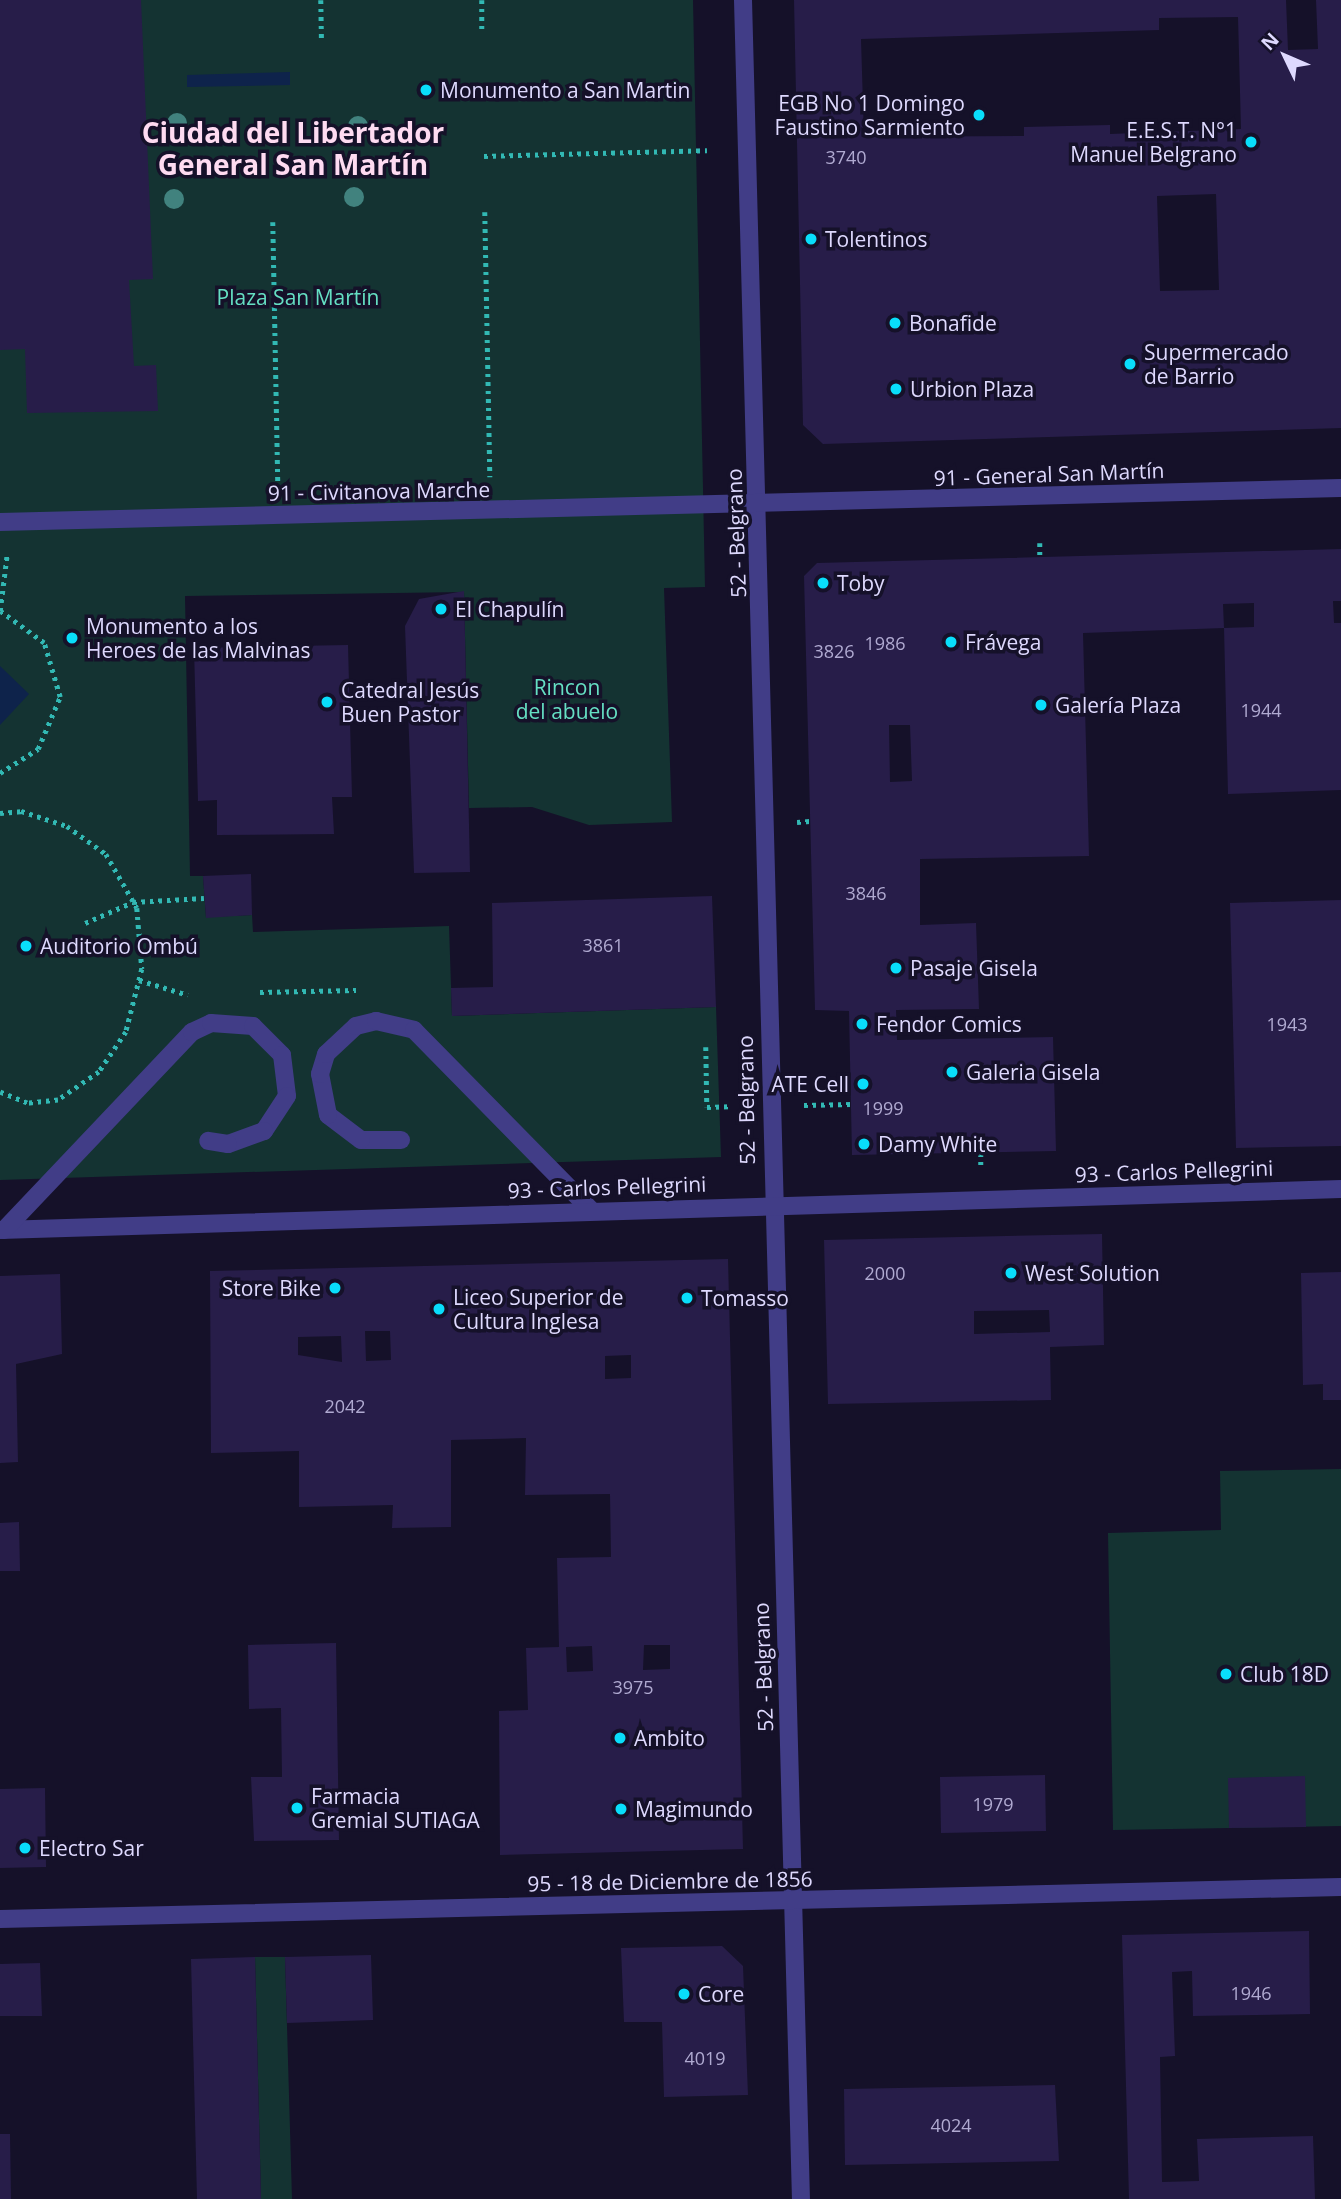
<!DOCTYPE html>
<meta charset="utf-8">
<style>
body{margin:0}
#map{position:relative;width:1341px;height:2199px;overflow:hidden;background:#151129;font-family:"Open Sans",sans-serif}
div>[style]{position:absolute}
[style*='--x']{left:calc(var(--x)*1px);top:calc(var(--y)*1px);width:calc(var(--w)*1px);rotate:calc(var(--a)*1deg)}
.green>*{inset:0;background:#143332}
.water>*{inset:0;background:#0e234b}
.building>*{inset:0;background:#271d49}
.path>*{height:4.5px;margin-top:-2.25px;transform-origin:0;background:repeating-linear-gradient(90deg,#32b9b4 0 3.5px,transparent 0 8.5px)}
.minor>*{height:18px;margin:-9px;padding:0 9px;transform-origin:9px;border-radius:9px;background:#413d87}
.trees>*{width:20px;height:20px;margin:-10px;border-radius:50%;background:#41827e}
.dots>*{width:19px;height:19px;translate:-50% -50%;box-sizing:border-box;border:4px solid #151129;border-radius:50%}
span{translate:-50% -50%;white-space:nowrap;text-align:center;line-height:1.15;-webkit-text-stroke:7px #151129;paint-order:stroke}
.number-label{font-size:18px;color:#b0aad1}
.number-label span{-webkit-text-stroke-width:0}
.poi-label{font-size:21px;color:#ded9fe}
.left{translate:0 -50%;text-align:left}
.right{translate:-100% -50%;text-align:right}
.park-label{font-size:21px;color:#65dfc3}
.street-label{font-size:21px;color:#ded9fe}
.district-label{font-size:28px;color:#fedbf1;font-weight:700}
.north{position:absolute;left:1250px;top:21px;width:70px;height:70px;-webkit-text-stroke:5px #151129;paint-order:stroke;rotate:314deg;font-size:19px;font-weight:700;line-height:28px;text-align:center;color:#ded9fe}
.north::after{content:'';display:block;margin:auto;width:24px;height:32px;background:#ded9fe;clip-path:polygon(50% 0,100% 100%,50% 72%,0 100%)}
</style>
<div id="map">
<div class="green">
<div style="clip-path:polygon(0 0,693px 0,705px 587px,664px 588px,672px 822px,589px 825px,532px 807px,469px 808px,464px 592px,185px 596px,190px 876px,203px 876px,206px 917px,252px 915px,253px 932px,449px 926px,452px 1016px,716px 1007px,721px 1157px,0 1180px)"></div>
<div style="clip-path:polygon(1341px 1469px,1341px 1826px,1113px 1830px,1108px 1533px,1221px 1530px,1220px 1471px)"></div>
<div style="clip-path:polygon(255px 1957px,285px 1957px,292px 2199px,261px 2199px)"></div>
</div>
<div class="water">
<div style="clip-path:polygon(290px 72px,290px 85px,187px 87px,187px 75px)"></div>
<div style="clip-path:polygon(0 666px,29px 694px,0 725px)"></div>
</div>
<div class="building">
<div style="clip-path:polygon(0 0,141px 0,153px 279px,129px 280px,134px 366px,156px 365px,158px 411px,27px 413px,25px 349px,0 350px)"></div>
<div style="clip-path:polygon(evenodd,794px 0,1286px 0,1288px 50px,1318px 49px,1316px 0,1341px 0,1341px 428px,823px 444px,803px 425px,794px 0,1238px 17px,1241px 129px,1110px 134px,1110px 125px,1024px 127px,1024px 136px,864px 137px,861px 39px,1159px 30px,1159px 18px,1238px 17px,794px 0,1216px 194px,1219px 290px,1160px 291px,1157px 196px,1216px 194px)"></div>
<div style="clip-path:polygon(evenodd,1341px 549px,1341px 601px,1333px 601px,1334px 623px,1341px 623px,1341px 790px,1228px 794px,1224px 628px,1254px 627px,1254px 603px,1223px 604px,1224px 628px,1083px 633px,1089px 856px,920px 859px,920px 925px,976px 923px,979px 1009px,896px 1010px,897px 1040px,1053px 1037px,1056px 1151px,852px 1155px,849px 1011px,815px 1010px,804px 576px,817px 563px,1341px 549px,889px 725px,910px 725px,912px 781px,890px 782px,889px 725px)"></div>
<div style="clip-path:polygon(464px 591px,470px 872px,414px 873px,405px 626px,419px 599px)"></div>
<div style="clip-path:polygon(348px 645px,352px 797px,332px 797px,334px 834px,217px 835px,217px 800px,198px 801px,194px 648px)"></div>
<div style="clip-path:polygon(251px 874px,252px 915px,206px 918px,203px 876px)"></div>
<div style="clip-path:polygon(712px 896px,716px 1007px,452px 1016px,451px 988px,493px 987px,492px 903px)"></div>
<div style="clip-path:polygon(1341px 900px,1341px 1146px,1236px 1148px,1230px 903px)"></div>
<div style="clip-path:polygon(evenodd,1102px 1234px,1104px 1345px,1050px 1347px,1051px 1400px,828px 1404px,824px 1240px,1102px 1234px,1049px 1310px,1050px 1332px,974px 1334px,974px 1311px,1049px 1310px)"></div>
<div style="clip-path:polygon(evenodd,728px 1259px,743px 1849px,500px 1855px,499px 1711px,528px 1710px,526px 1648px,559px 1647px,557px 1558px,611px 1557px,610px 1494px,525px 1495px,526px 1438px,451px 1440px,451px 1527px,392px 1528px,393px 1505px,299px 1507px,299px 1451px,211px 1453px,210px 1271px,728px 1259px,365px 1331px,390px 1331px,391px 1360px,366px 1361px,365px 1331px,728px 1259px,341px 1336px,342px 1362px,298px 1355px,298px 1337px,341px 1336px,728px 1259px,631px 1355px,631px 1378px,605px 1379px,605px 1356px,631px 1355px,728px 1259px,644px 1645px,670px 1645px,670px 1669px,643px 1670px,644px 1645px,728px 1259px,592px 1646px,593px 1671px,567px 1672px,566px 1647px,592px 1646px)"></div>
<div style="clip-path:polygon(1341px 1272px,1341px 1400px,1323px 1400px,1323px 1384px,1303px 1385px,1301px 1273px)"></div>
<div style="clip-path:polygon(60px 1274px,62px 1354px,16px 1364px,18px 1462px,0 1463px,0 1276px)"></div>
<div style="clip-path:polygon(19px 1522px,20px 1571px,0 1571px,0 1523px)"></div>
<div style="clip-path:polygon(336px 1643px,339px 1840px,254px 1841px,251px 1777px,282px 1777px,281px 1708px,249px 1709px,248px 1645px)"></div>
<div style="clip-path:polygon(1045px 1775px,1046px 1831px,941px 1833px,940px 1777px)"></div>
<div style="clip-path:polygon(1305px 1776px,1306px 1827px,1229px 1828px,1228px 1778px)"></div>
<div style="clip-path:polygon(45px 1788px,46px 1867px,0 1868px,0 1789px)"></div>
<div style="clip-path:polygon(1309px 1931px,1310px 2014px,1193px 2016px,1192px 1971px,1172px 1972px,1175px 2056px,1160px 2057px,1162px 2182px,1199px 2181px,1197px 2139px,1313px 2136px,1315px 2199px,1129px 2199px,1122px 1935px)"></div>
<div style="clip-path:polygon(722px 1946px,743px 1966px,748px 2095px,664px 2097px,662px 2022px,624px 2022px,621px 1948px)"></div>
<div style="clip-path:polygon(371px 1955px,373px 2020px,287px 2023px,285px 1957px)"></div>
<div style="clip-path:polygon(255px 1957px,261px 2199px,197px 2199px,191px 1959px)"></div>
<div style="clip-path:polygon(40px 1963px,42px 2016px,0 2016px,0 1964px)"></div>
<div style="clip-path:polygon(1055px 2085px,1059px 2161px,845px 2165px,844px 2089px)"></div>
<div style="clip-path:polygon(0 2134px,10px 2134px,11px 2199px,0 2199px)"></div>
</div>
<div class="path">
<div style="--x:321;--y:0;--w:39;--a:89"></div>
<div style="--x:482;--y:0;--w:32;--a:90"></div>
<div style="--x:484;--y:156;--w:223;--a:-1.5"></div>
<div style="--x:485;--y:212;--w:265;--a:88.9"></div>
<div style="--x:273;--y:222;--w:261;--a:88.9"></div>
<div style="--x:1040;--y:543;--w:13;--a:90"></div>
<div style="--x:0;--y:773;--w:45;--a:-32.3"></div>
<div style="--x:38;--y:749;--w:56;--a:-67.1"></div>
<div style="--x:60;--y:697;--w:56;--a:-106.5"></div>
<div style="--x:44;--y:643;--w:54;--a:-144"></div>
<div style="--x:0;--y:611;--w:57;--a:-83"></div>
<div style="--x:0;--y:813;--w:21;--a:-5"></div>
<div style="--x:21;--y:811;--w:48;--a:18.1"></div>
<div style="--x:67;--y:826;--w:48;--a:35.7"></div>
<div style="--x:106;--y:854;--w:62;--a:60.1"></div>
<div style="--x:137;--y:908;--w:61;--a:85.3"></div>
<div style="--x:142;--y:969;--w:65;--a:104.3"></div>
<div style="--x:126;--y:1032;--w:48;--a:124"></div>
<div style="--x:99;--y:1072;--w:50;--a:145.7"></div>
<div style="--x:58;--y:1100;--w:31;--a:174"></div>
<div style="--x:27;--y:1103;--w:29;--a:-158"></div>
<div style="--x:797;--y:822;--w:13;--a:-4"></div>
<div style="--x:85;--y:923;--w:52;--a:-23.6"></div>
<div style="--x:133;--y:902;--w:71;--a:-3.2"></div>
<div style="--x:139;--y:980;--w:51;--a:17"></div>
<div style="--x:260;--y:992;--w:96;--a:-1.2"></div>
<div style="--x:706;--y:1047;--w:60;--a:89"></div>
<div style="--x:707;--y:1107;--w:23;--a:-2"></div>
<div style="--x:804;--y:1105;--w:48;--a:-1.2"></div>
<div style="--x:981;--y:1153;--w:13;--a:90"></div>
</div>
<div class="minor">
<div style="--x:743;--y:0;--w:2200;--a:88.49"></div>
<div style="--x:0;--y:522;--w:1341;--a:-1.45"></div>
<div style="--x:401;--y:1140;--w:40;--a:180"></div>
<div style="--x:361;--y:1140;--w:41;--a:-142.9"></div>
<div style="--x:328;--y:1115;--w:42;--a:-101"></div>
<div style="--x:320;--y:1074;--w:21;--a:-73"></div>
<div style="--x:326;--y:1054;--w:41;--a:-43"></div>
<div style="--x:356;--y:1026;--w:21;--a:-14"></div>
<div style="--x:376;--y:1021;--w:39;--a:13"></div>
<div style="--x:414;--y:1030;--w:254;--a:45.5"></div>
<div style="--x:0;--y:1230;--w:1342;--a:-1.75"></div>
<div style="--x:4;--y:1230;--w:273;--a:-46.5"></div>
<div style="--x:192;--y:1032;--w:21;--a:-25"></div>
<div style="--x:211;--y:1023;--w:42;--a:4.1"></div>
<div style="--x:253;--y:1026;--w:41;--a:45"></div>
<div style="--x:282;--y:1055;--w:41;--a:83"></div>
<div style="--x:287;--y:1096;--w:42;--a:123.3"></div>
<div style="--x:264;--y:1131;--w:38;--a:160"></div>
<div style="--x:228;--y:1144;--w:20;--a:-171"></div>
<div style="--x:0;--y:1919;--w:1341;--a:-1.37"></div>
</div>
<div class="trees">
<div style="left:177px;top:123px"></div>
<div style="left:358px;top:126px"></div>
<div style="left:354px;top:197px"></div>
<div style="left:174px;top:199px"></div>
</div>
<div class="dots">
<div style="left:426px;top:90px;background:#09defb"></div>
<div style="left:979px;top:115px;background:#09defb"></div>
<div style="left:1251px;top:142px;background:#09defb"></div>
<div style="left:811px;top:239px;background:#09defb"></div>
<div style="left:895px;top:323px;background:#09defb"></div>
<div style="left:1130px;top:364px;background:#09defb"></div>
<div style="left:896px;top:389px;background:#09defb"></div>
<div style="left:823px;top:583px;background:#09defb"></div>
<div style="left:441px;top:609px;background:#09defb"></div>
<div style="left:72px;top:638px;background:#09defb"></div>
<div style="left:951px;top:642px;background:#09defb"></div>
<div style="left:327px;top:702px;background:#09defb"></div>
<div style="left:1041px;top:705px;background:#09defb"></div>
<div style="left:26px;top:946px;background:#09defb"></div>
<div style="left:896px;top:968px;background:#09defb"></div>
<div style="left:862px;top:1024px;background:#09defb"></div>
<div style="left:952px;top:1072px;background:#09defb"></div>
<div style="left:863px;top:1084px;background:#09defb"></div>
<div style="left:864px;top:1144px;background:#09defb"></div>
<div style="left:1011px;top:1273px;background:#09defb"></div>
<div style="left:335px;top:1288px;background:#09defb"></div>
<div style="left:687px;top:1298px;background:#09defb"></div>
<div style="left:439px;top:1309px;background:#09defb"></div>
<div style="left:1226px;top:1674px;background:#09defb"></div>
<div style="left:620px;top:1738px;background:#09defb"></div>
<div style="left:297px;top:1808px;background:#09defb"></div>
<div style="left:621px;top:1809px;background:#09defb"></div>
<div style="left:25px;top:1848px;background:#09defb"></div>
<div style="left:684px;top:1994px;background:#09defb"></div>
</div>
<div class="number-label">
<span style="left:846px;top:157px">3740</span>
<span style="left:885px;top:643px">1986</span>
<span style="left:834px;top:651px">3826</span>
<span style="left:1261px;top:710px">1944</span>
<span style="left:866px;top:893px">3846</span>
<span style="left:603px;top:945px">3861</span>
<span style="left:1287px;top:1024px">1943</span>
<span style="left:883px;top:1108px">1999</span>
<span style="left:885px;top:1273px">2000</span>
<span style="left:345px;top:1406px">2042</span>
<span style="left:633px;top:1687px">3975</span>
<span style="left:993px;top:1804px">1979</span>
<span style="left:1251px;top:1993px">1946</span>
<span style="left:705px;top:2058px">4019</span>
<span style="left:951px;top:2125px">4024</span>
</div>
<div class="poi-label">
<span class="left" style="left:440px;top:90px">Monumento a San Martin</span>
<span class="right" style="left:965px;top:115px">EGB No 1 Domingo<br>Faustino Sarmiento</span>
<span class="right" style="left:1237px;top:142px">E.E.S.T. N°1<br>Manuel Belgrano</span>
<span class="left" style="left:825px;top:239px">Tolentinos</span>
<span class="left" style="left:909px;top:323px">Bonafide</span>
<span class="left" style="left:1144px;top:364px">Supermercado<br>de Barrio</span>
<span class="left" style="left:910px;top:389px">Urbion Plaza</span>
<span class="left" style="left:837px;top:583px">Toby</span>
<span class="left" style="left:455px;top:609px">El Chapulín</span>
<span class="left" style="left:86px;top:638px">Monumento a los<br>Heroes de las Malvinas</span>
<span class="left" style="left:965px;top:642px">Frávega</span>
<span class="left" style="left:341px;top:702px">Catedral Jesús<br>Buen Pastor</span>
<span class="left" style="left:1055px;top:705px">Galería Plaza</span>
<span class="left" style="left:40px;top:946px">Auditorio Ombú</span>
<span class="left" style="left:910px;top:968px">Pasaje Gisela</span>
<span class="left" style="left:876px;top:1024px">Fendor Comics</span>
<span class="left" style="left:966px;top:1072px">Galeria Gisela</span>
<span class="right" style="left:849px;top:1084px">ATE Cell</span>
<span class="left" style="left:878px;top:1144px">Damy White</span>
<span class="left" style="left:1025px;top:1273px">West Solution</span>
<span class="right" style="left:321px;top:1288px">Store Bike</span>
<span class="left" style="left:453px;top:1309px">Liceo Superior de<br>Cultura Inglesa</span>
<span class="left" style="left:701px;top:1298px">Tomasso</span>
<span class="left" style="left:1240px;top:1674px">Club 18D</span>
<span class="left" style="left:634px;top:1738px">Ambito</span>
<span class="left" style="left:311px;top:1808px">Farmacia<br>Gremial SUTIAGA</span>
<span class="left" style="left:635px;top:1809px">Magimundo</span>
<span class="left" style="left:39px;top:1848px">Electro Sar</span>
<span class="left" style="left:698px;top:1994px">Core</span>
</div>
<div class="park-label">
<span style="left:298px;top:297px">Plaza San Martín</span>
<span style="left:567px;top:699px">Rincon<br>del abuelo</span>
</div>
<div class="street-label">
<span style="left:1049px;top:474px;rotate:-2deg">91 - General San Martín</span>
<span style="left:379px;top:491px;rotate:-1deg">91 - Civitanova Marche</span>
<span style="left:736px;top:533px;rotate:-92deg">52 - Belgrano</span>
<span style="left:746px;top:1100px;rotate:-91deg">52 - Belgrano</span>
<span style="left:1174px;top:1171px;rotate:-2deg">93 - Carlos Pellegrini</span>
<span style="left:607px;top:1187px;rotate:-2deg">93 - Carlos Pellegrini</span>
<span style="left:763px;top:1667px;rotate:-92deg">52 - Belgrano</span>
<span style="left:670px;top:1881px;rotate:-1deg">95 - 18 de Diciembre de 1856</span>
</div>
<div class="district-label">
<span style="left:293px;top:148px">Ciudad del Libertador<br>General San Martín</span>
</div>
<div class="north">N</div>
</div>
